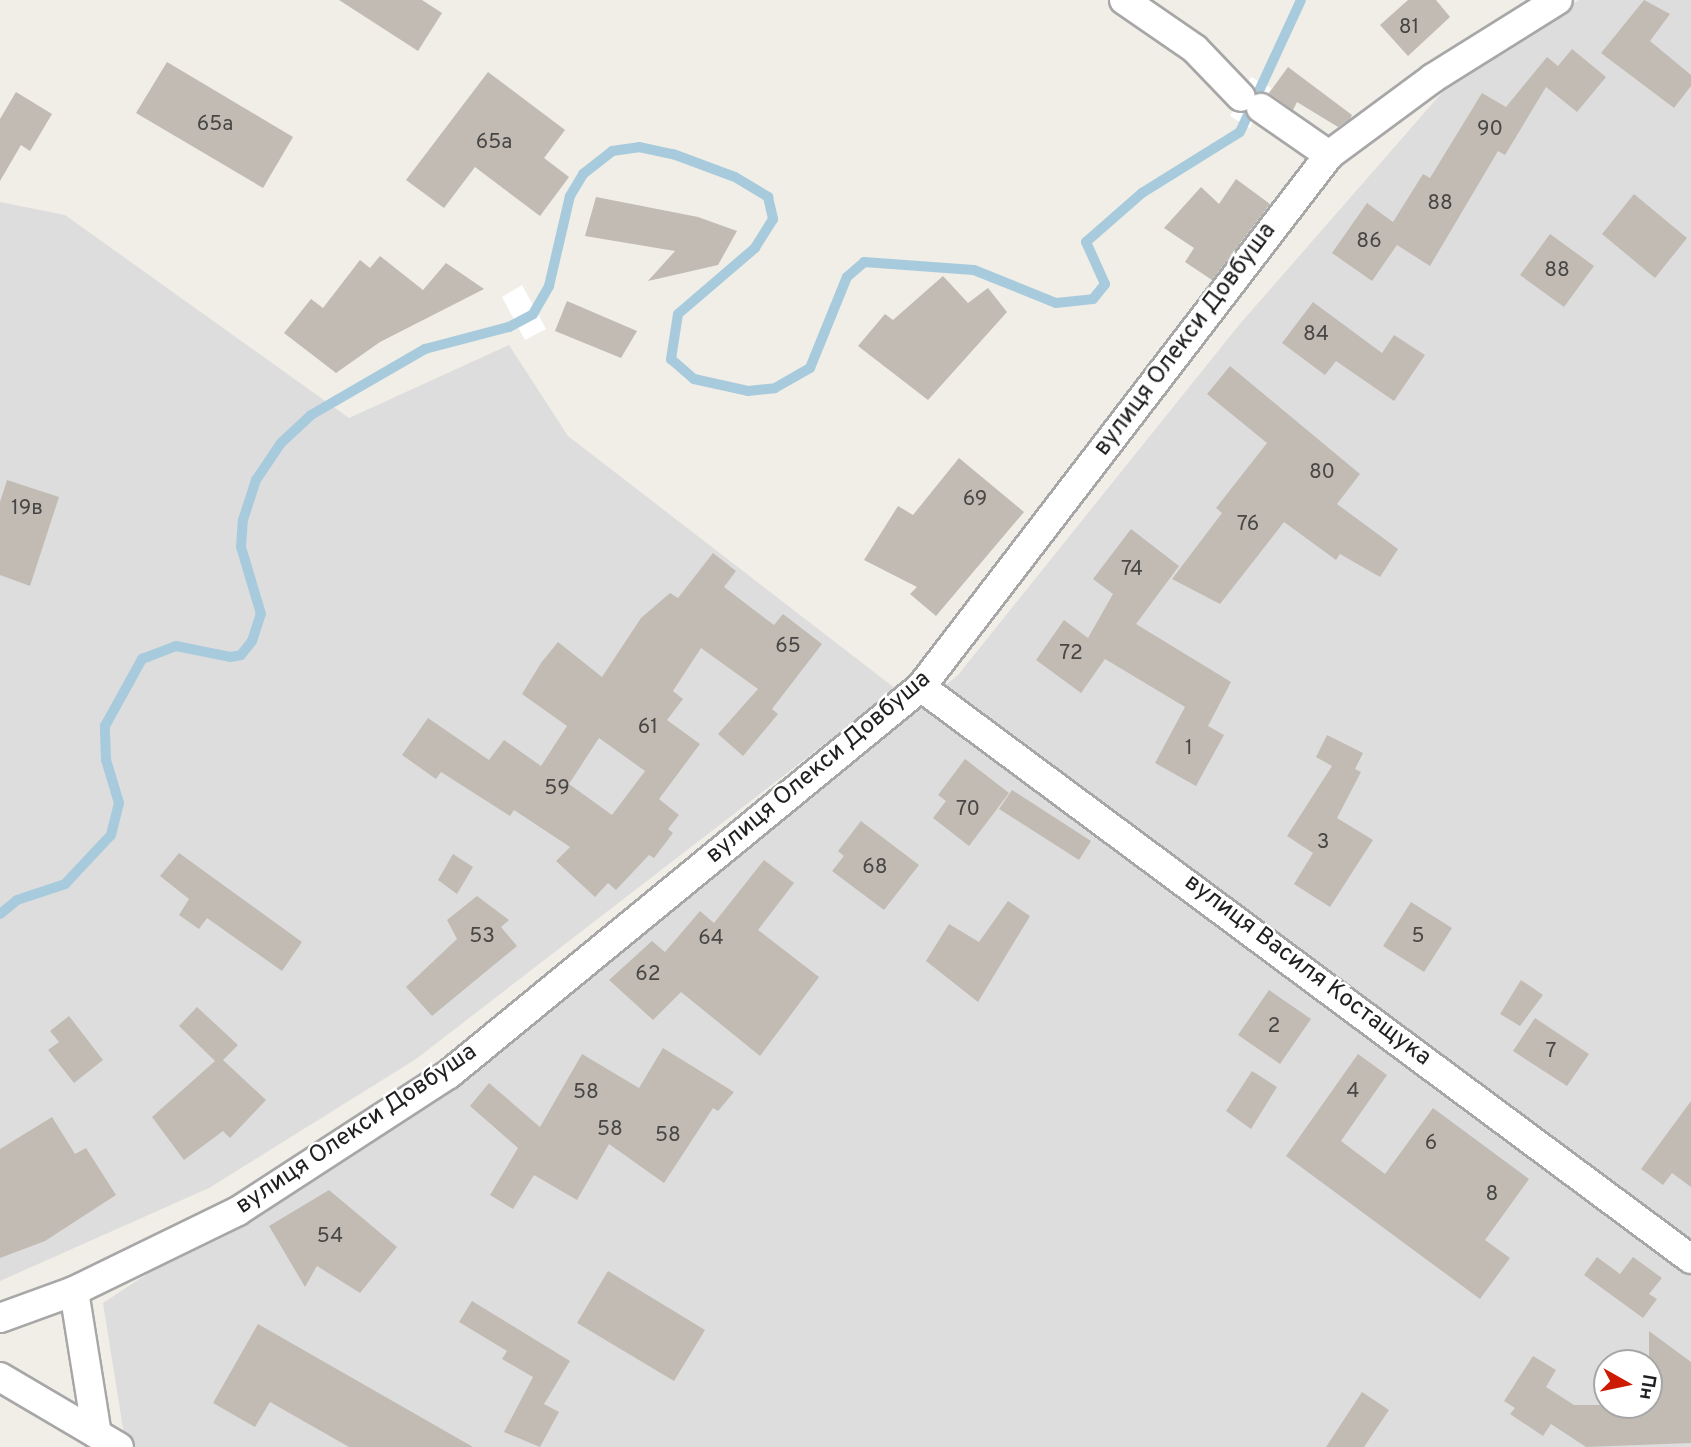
<!DOCTYPE html>
<meta charset="utf-8">
<style>
body{margin:0}
#map{position:relative;width:1691px;height:1447px;overflow:hidden;background:#f0eee6;font-family:Overpass,sans-serif}
div>[style]{position:absolute}
[style*='--x']{left:calc(var(--x)*1px);top:calc(var(--y)*1px);width:calc(var(--w)*1px);rotate:calc(var(--a)*1deg)}
.residential>*{inset:0;background:#dedddd}
.pier>*{inset:0;background:#fff}
.stream>*{height:10px;margin:-5px;padding:0 5px;transform-origin:5px;border-radius:5px;background:#a7cbdd}
.building>*{inset:0;background:#c1bbb3}
.roads{filter:drop-shadow(2px 0 #a7a7a7) drop-shadow(-2px 0 #a7a7a7) drop-shadow(0 2px #a7a7a7) drop-shadow(0 -2px #a7a7a7)}
.street>*{height:28px;margin:-14px;padding:0 14px;transform-origin:14px;border-radius:14px;background:#fff}
span{translate:-50% -50%;white-space:nowrap;text-align:center;line-height:1.15;-webkit-text-stroke:5px #fff;paint-order:stroke}
.number-label{font-size:21px;color:#484745}
.number-label span{-webkit-text-stroke-width:0}
.street-label{font-size:24px;color:#202020}
.north{position:absolute;left:1593px;top:1349px;width:70px;height:70px;box-sizing:border-box;background:#fff;border:2px solid #a6a6a6;border-radius:50%;rotate:99deg;font-size:19px;font-weight:700;line-height:28px;text-align:center;color:#202020}
.north::after{content:'';display:block;margin:auto;width:24px;height:32px;background:#cd1a03;clip-path:polygon(50% 0,100% 100%,50% 72%,0 100%)}
</style>
<div id="map">
<div class="residential">
<div style="clip-path:polygon(evenodd,1579px 0,1691px 0,1691px 1447px,126px 1447px,103px 1303px,512px 1034px,958px 675px,1239px 325px,1446px 88px,1579px 0,1607px 1363px,1649px 1363px,1649px 1405px,1607px 1405px,1607px 1363px)"></div>
<div style="clip-path:polygon(0 202px,65px 215px,349px 418px,509px 345px,568px 436px,896px 689px,416px 1059px,209px 1188px,0 1281px)"></div>
</div>
<div class="pier">
<div style="clip-path:polygon(1251px 77px,1271px 88px,1250px 128px,1230px 116px)"></div>
<div style="clip-path:polygon(522px 285px,546px 329px,525px 340px,502px 297px)"></div>
</div>
<div class="stream">
<div style="--x:0;--y:914;--w:22;--a:-39"></div>
<div style="--x:17;--y:900;--w:51;--a:-18.4"></div>
<div style="--x:65;--y:884;--w:67;--a:-46.8"></div>
<div style="--x:111;--y:835;--w:33;--a:-76"></div>
<div style="--x:119;--y:803;--w:45;--a:-106.8"></div>
<div style="--x:106;--y:760;--w:34;--a:-92"></div>
<div style="--x:105;--y:726;--w:77;--a:-61.1"></div>
<div style="--x:142;--y:659;--w:36;--a:-21"></div>
<div style="--x:176;--y:646;--w:55;--a:11.5"></div>
<div style="--x:230;--y:657;--w:11;--a:-10"></div>
<div style="--x:241;--y:655;--w:18;--a:-52"></div>
<div style="--x:252;--y:641;--w:28;--a:-72"></div>
<div style="--x:261;--y:614;--w:70;--a:-106.6"></div>
<div style="--x:241;--y:547;--w:27;--a:-86"></div>
<div style="--x:243;--y:520;--w:42;--a:-72"></div>
<div style="--x:256;--y:480;--w:45;--a:-56"></div>
<div style="--x:281;--y:443;--w:41;--a:-43"></div>
<div style="--x:311;--y:415;--w:132;--a:-30.1"></div>
<div style="--x:425;--y:349;--w:87;--a:-14.7"></div>
<div style="--x:509;--y:327;--w:27;--a:-28"></div>
<div style="--x:533;--y:314;--w:32;--a:-60"></div>
<div style="--x:549;--y:286;--w:92;--a:-76.9"></div>
<div style="--x:570;--y:196;--w:26;--a:-59"></div>
<div style="--x:583;--y:174;--w:37;--a:-38"></div>
<div style="--x:612;--y:151;--w:27;--a:-8"></div>
<div style="--x:639;--y:147;--w:35;--a:12"></div>
<div style="--x:673;--y:154;--w:66;--a:20.4"></div>
<div style="--x:735;--y:177;--w:39;--a:31"></div>
<div style="--x:768;--y:197;--w:23;--a:77"></div>
<div style="--x:773;--y:219;--w:34;--a:122"></div>
<div style="--x:755;--y:248;--w:101;--a:139.4"></div>
<div style="--x:678;--y:314;--w:46;--a:98.8"></div>
<div style="--x:671;--y:359;--w:30;--a:41"></div>
<div style="--x:694;--y:379;--w:55;--a:12.5"></div>
<div style="--x:748;--y:391;--w:27;--a:-6"></div>
<div style="--x:775;--y:388;--w:40;--a:-29.7"></div>
<div style="--x:810;--y:368;--w:98;--a:-67.9"></div>
<div style="--x:847;--y:277;--w:23;--a:-41"></div>
<div style="--x:864;--y:262;--w:110;--a:4.2"></div>
<div style="--x:974;--y:270;--w:88;--a:21.9"></div>
<div style="--x:1056;--y:303;--w:37;--a:-6"></div>
<div style="--x:1093;--y:299;--w:19;--a:-51"></div>
<div style="--x:1105;--y:284;--w:46;--a:-114.3"></div>
<div style="--x:1086;--y:242;--w:74;--a:-41.2"></div>
<div style="--x:1142;--y:193;--w:115;--a:-31.9"></div>
<div style="--x:1240;--y:132;--w:145;--a:-65.2"></div>
</div>
<div class="building">
<div style="clip-path:polygon(339px 0,422px 0,442px 13px,418px 51px)"></div>
<div style="clip-path:polygon(1408px 0,1436px 0,1450px 17px,1408px 56px,1380px 25px)"></div>
<div style="clip-path:polygon(1644px 0,1670px 14px,1650px 41px,1691px 75px,1691px 86px,1674px 108px,1601px 53px)"></div>
<div style="clip-path:polygon(1572px 49px,1606px 77px,1577px 112px,1546px 87px,1505px 155px,1498px 151px,1430px 266px,1397px 245px,1372px 281px,1332px 253px,1367px 203px,1393px 222px,1423px 174px,1430px 178px,1482px 93px,1506px 107px,1547px 57px,1558px 66px)"></div>
<div style="clip-path:polygon(167px 62px,293px 137px,263px 188px,136px 113px)"></div>
<div style="clip-path:polygon(1288px 67px,1352px 115px,1350px 119px,1338px 127px,1297px 102px,1293px 110px,1269px 93px)"></div>
<div style="clip-path:polygon(488px 72px,565px 130px,544px 158px,569px 177px,540px 216px,475px 167px,444px 208px,406px 180px)"></div>
<div style="clip-path:polygon(16px 92px,52px 114px,30px 151px,21px 145px,0 181px,0 119px)"></div>
<div style="clip-path:polygon(1236px 179px,1270px 204px,1212px 280px,1185px 262px,1194px 248px,1164px 228px,1201px 187px,1219px 204px)"></div>
<div style="clip-path:polygon(1634px 194px,1687px 238px,1655px 278px,1602px 234px)"></div>
<div style="clip-path:polygon(596px 197px,698px 217px,737px 231px,718px 265px,648px 281px,675px 251px,585px 236px)"></div>
<div style="clip-path:polygon(1550px 234px,1594px 266px,1564px 307px,1520px 275px)"></div>
<div style="clip-path:polygon(380px 256px,423px 290px,446px 263px,484px 289px,380px 342px,336px 373px,284px 333px,311px 299px,323px 308px,360px 260px,370px 268px)"></div>
<div style="clip-path:polygon(943px 276px,968px 303px,988px 288px,1007px 312px,928px 400px,858px 346px,885px 314px,893px 320px)"></div>
<div style="clip-path:polygon(567px 301px,637px 331px,621px 358px,555px 331px)"></div>
<div style="clip-path:polygon(1313px 302px,1382px 353px,1394px 335px,1425px 355px,1394px 401px,1336px 361px,1325px 375px,1282px 343px)"></div>
<div style="clip-path:polygon(1230px 366px,1360px 474px,1337px 504px,1398px 549px,1380px 577px,1340px 554px,1336px 560px,1284px 522px,1220px 604px,1172px 579px,1222px 513px,1216px 508px,1267px 443px,1207px 394px)"></div>
<div style="clip-path:polygon(959px 458px,1024px 512px,936px 616px,910px 594px,917px 587px,864px 560px,898px 506px,913px 515px)"></div>
<div style="clip-path:polygon(7px 480px,59px 497px,30px 586px,0 575px,0 502px)"></div>
<div style="clip-path:polygon(1131px 529px,1179px 566px,1136px 624px,1231px 682px,1208px 726px,1224px 735px,1196px 786px,1155px 763px,1185px 707px,1105px 659px,1081px 693px,1036px 660px,1064px 620px,1088px 638px,1113px 594px,1093px 579px)"></div>
<div style="clip-path:polygon(evenodd,713px 553px,736px 571px,724px 587px,774px 625px,783px 614px,822px 644px,772px 709px,778px 714px,743px 756px,718px 734px,758px 689px,701px 648px,673px 691px,683px 699px,667px 720px,700px 744px,659px 799px,679px 815px,668px 829px,673px 833px,654px 858px,649px 855px,616px 890px,608px 883px,595px 897px,556px 861px,570px 847px,514px 810px,510px 816px,441px 772px,436px 779px,402px 755px,428px 718px,489px 760px,504px 740px,541px 766px,567px 726px,522px 694px,541px 663px,558px 642px,602px 677px,641px 618px,670px 593px,678px 598px,713px 553px,599px 738px,645px 771px,612px 815px,569px 784px,599px 738px)"></div>
<div style="clip-path:polygon(1327px 735px,1363px 753px,1355px 769px,1361px 772px,1337px 818px,1373px 840px,1330px 907px,1294px 884px,1313px 853px,1287px 836px,1332px 766px,1316px 757px)"></div>
<div style="clip-path:polygon(965px 759px,1009px 793px,969px 846px,933px 818px,946px 801px,938px 795px)"></div>
<div style="clip-path:polygon(1012px 790px,1091px 841px,1079px 860px,999px 809px)"></div>
<div style="clip-path:polygon(861px 821px,919px 865px,884px 910px,832px 871px,844px 856px,838px 851px)"></div>
<div style="clip-path:polygon(179px 853px,302px 942px,282px 971px,207px 918px,199px 929px,179px 915px,189px 899px,160px 876px)"></div>
<div style="clip-path:polygon(453px 854px,473px 867px,457px 894px,438px 880px)"></div>
<div style="clip-path:polygon(764px 860px,794px 883px,758px 930px,819px 977px,760px 1056px,681px 992px,653px 1020px,609px 980px,652px 941px,665px 952px,700px 911px,714px 923px)"></div>
<div style="clip-path:polygon(477px 896px,509px 920px,501px 927px,517px 946px,432px 1016px,406px 987px,457px 939px,447px 920px)"></div>
<div style="clip-path:polygon(1008px 901px,1030px 916px,978px 1002px,926px 961px,949px 924px,979px 942px)"></div>
<div style="clip-path:polygon(1411px 902px,1452px 928px,1424px 972px,1383px 946px)"></div>
<div style="clip-path:polygon(1521px 980px,1543px 995px,1520px 1026px,1500px 1014px)"></div>
<div style="clip-path:polygon(1269px 990px,1311px 1019px,1280px 1064px,1238px 1035px)"></div>
<div style="clip-path:polygon(197px 1007px,238px 1045px,223px 1060px,266px 1100px,230px 1138px,223px 1131px,184px 1160px,152px 1117px,215px 1061px,179px 1026px)"></div>
<div style="clip-path:polygon(69px 1016px,103px 1060px,74px 1083px,48px 1050px,59px 1042px,50px 1031px)"></div>
<div style="clip-path:polygon(1535px 1018px,1589px 1054px,1567px 1086px,1513px 1051px)"></div>
<div style="clip-path:polygon(663px 1048px,734px 1092px,718px 1111px,713px 1108px,664px 1183px,609px 1144px,577px 1200px,534px 1175px,513px 1209px,490px 1195px,518px 1148px,470px 1106px,489px 1083px,540px 1127px,582px 1054px,639px 1088px)"></div>
<div style="clip-path:polygon(1358px 1054px,1387px 1075px,1341px 1141px,1385px 1174px,1433px 1108px,1529px 1179px,1485px 1240px,1510px 1258px,1480px 1299px,1286px 1156px)"></div>
<div style="clip-path:polygon(1252px 1071px,1277px 1087px,1251px 1129px,1226px 1111px)"></div>
<div style="clip-path:polygon(1691px 1101px,1691px 1187px,1672px 1173px,1663px 1185px,1641px 1169px)"></div>
<div style="clip-path:polygon(52px 1117px,75px 1154px,86px 1148px,116px 1195px,45px 1241px,0 1258px,0 1149px)"></div>
<div style="clip-path:polygon(329px 1190px,397px 1247px,360px 1293px,317px 1266px,305px 1287px,269px 1226px)"></div>
<div style="clip-path:polygon(1597px 1257px,1620px 1274px,1633px 1257px,1662px 1278px,1649px 1294px,1657px 1299px,1643px 1318px,1584px 1275px)"></div>
<div style="clip-path:polygon(608px 1271px,705px 1330px,674px 1381px,577px 1323px)"></div>
<div style="clip-path:polygon(472px 1301px,570px 1361px,544px 1404px,559px 1412px,540px 1447px,504px 1432px,533px 1377px,502px 1359px,507px 1351px,459px 1322px)"></div>
<div style="clip-path:polygon(258px 1324px,473px 1447px,349px 1447px,270px 1402px,255px 1427px,213px 1403px)"></div>
<div style="clip-path:polygon(1649px 1331px,1691px 1362px,1691px 1443px,1586px 1447px,1551px 1424px,1543px 1436px,1510px 1414px,1515px 1408px,1504px 1401px,1533px 1356px,1556px 1370px,1546px 1387px,1574px 1405px,1649px 1405px)"></div>
<div style="clip-path:polygon(1362px 1392px,1389px 1410px,1364px 1447px,1326px 1447px)"></div>
</div>
<div class="roads">
<div class="street">
<div style="--x:1124;--y:0;--w:86;--a:34.6"></div>
<div style="--x:1195;--y:49;--w:66;--a:46.2"></div>
<div style="--x:1261;--y:108;--w:83;--a:34.7"></div>
<div style="--x:921;--y:687;--w:959;--a:36.61"></div>
<div style="--x:74;--y:1291;--w:145;--a:80.9"></div>
<div style="--x:0;--y:1318;--w:79;--a:-20"></div>
<div style="--x:74;--y:1291;--w:182;--a:-26"></div>
<div style="--x:238;--y:1211;--w:252;--a:-33"></div>
<div style="--x:449;--y:1074;--w:610;--a:-39.35"></div>
<div style="--x:921;--y:687;--w:670;--a:-52.51"></div>
<div style="--x:1329;--y:155;--w:129;--a:-36.5"></div>
<div style="--x:1433;--y:78;--w:147;--a:-32"></div>
<div style="--x:0;--y:1377;--w:138;--a:30.5"></div>
</div>
</div>
<div class="number-label">
<span style="left:1409px;top:28px">81</span>
<span style="left:215px;top:125px">65а</span>
<span style="left:1490px;top:130px">90</span>
<span style="left:494px;top:143px">65а</span>
<span style="left:1440px;top:204px">88</span>
<span style="left:1369px;top:242px">86</span>
<span style="left:1557px;top:271px">88</span>
<span style="left:1316px;top:335px">84</span>
<span style="left:1322px;top:473px">80</span>
<span style="left:975px;top:500px">69</span>
<span style="left:27px;top:509px">19в</span>
<span style="left:1248px;top:525px">76</span>
<span style="left:1132px;top:570px">74</span>
<span style="left:788px;top:647px">65</span>
<span style="left:1071px;top:654px">72</span>
<span style="left:648px;top:728px">61</span>
<span style="left:1189px;top:749px">1</span>
<span style="left:557px;top:789px">59</span>
<span style="left:968px;top:810px">70</span>
<span style="left:1323px;top:843px">3</span>
<span style="left:875px;top:868px">68</span>
<span style="left:482px;top:937px">53</span>
<span style="left:1418px;top:937px">5</span>
<span style="left:711px;top:939px">64</span>
<span style="left:648px;top:975px">62</span>
<span style="left:1274px;top:1027px">2</span>
<span style="left:1551px;top:1052px">7</span>
<span style="left:1353px;top:1092px">4</span>
<span style="left:586px;top:1093px">58</span>
<span style="left:610px;top:1130px">58</span>
<span style="left:668px;top:1136px">58</span>
<span style="left:1431px;top:1144px">6</span>
<span style="left:1492px;top:1195px">8</span>
<span style="left:330px;top:1237px">54</span>
</div>
<div class="street-label">
<span style="left:1186px;top:340px;rotate:-53deg">вулиця Олекси Довбуша</span>
<span style="left:819px;top:768px;rotate:-40deg">вулиця Олекси Довбуша</span>
<span style="left:1307px;top:971px;rotate:37deg">вулиця Василя Костащука</span>
<span style="left:357px;top:1130px;rotate:-34deg">вулиця Олекси Довбуша</span>
</div>
<div class="north">Пн</div>
</div>
